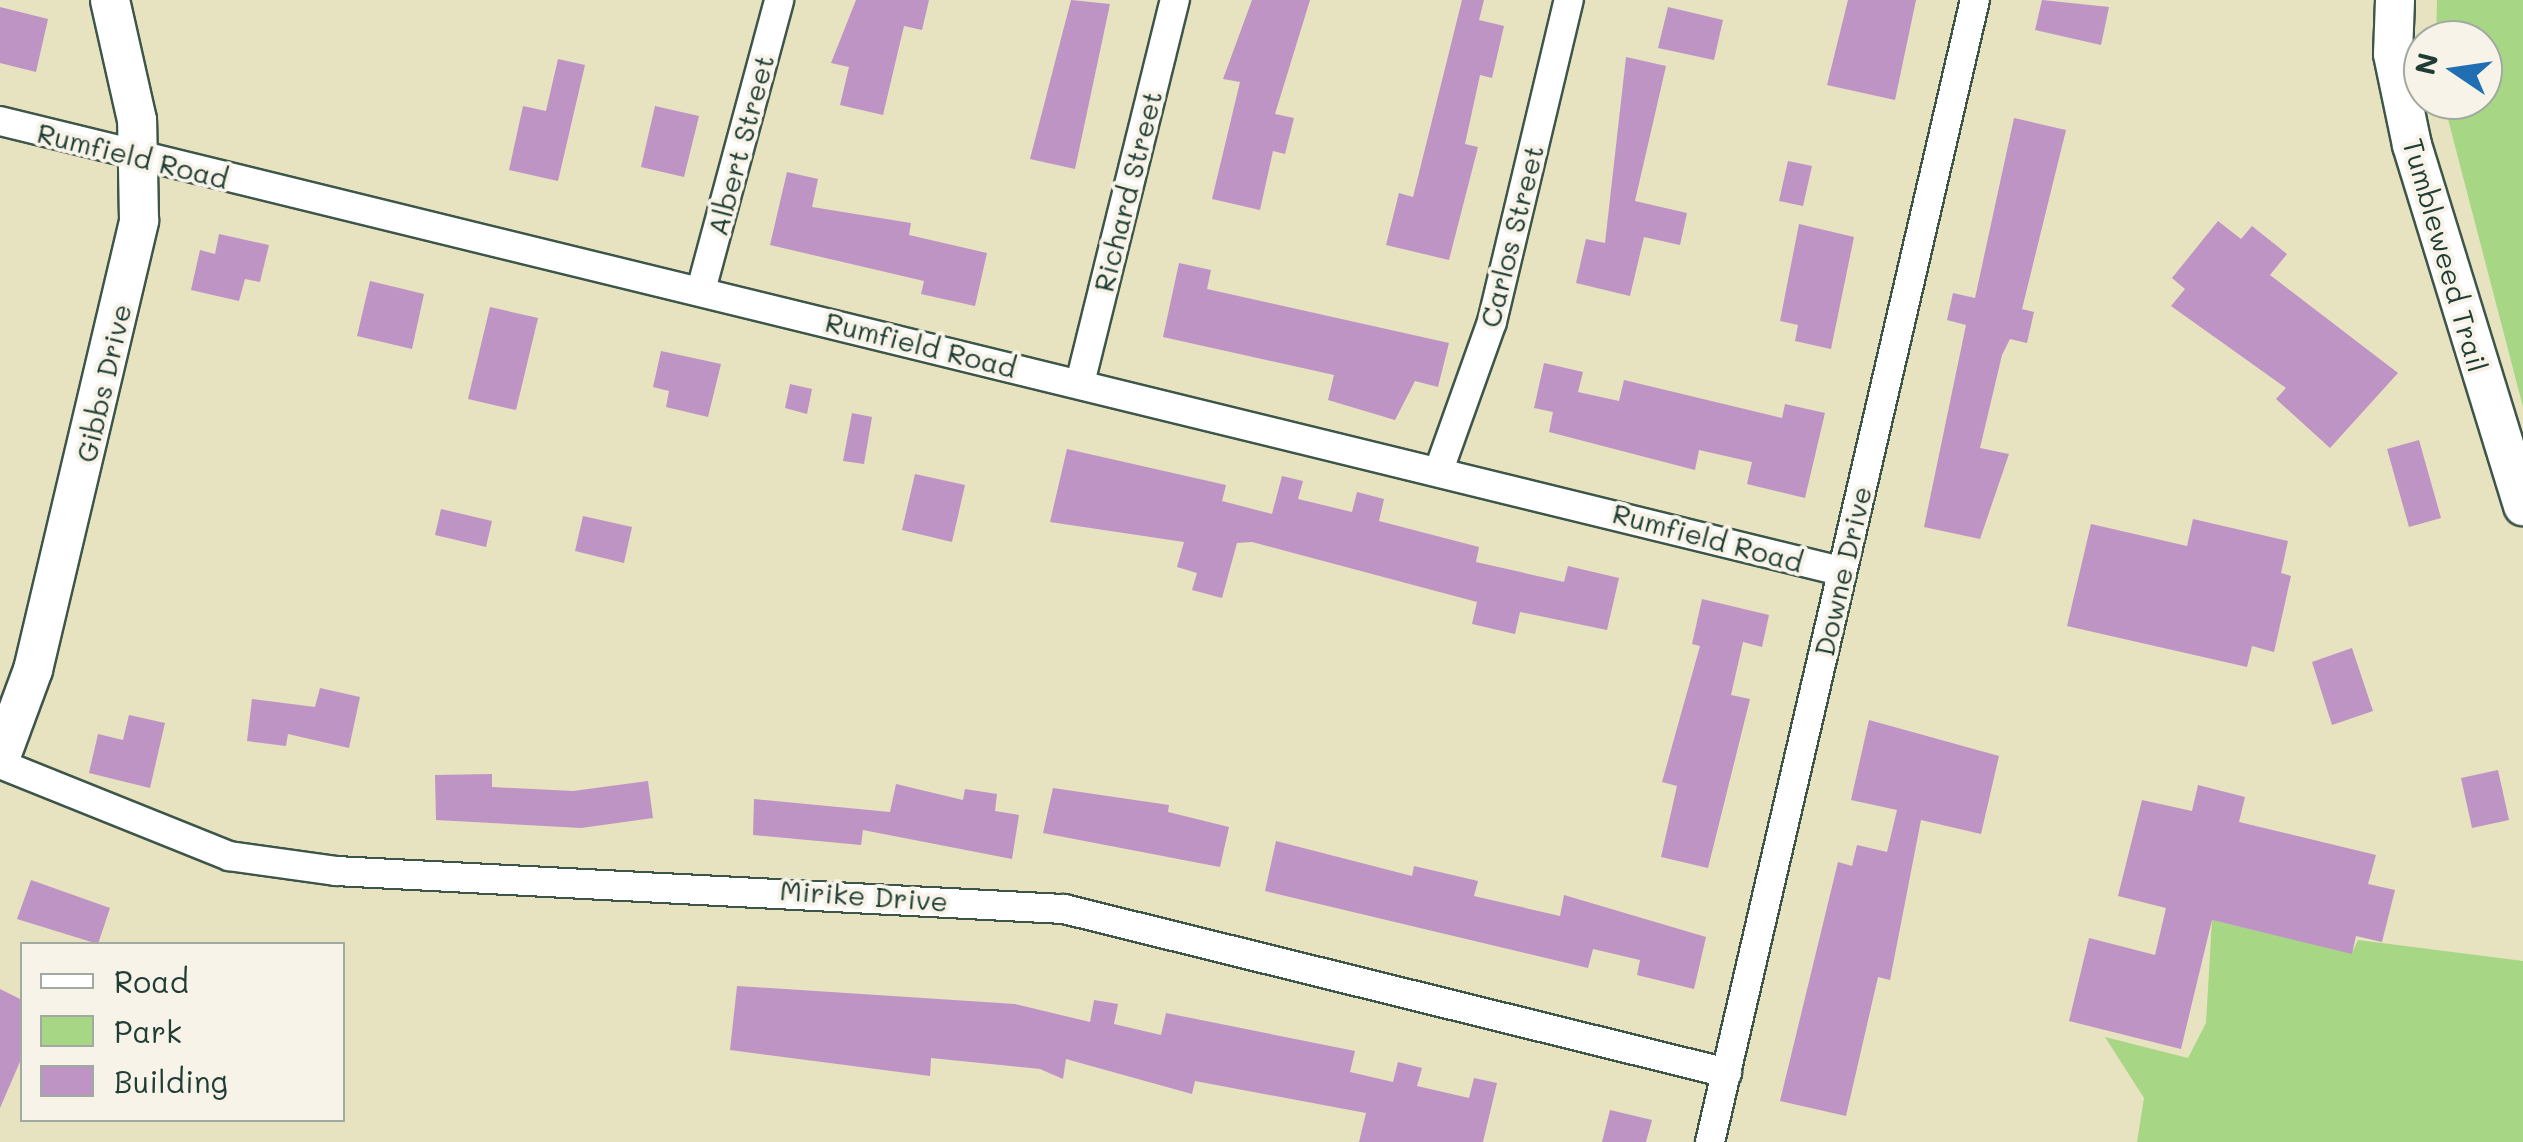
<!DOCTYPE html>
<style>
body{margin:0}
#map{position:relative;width:2523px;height:1142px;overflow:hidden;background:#e7e2c0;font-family:Mali,sans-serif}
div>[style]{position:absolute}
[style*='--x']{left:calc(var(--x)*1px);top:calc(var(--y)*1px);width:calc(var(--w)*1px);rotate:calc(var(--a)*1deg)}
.green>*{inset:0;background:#a7d785}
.building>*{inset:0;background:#be94c5}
.roads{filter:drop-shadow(2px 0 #3d5649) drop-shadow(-2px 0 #3d5649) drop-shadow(0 2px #3d5649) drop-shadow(0 -2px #3d5649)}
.street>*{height:28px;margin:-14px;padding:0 14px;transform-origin:14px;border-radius:14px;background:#fff}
.secondary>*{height:38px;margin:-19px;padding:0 19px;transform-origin:19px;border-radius:19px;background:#fff}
span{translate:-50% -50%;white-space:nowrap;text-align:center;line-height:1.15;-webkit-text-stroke:8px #f7f3e8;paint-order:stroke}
.street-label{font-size:28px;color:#1f3d34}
.legend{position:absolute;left:20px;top:942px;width:325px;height:180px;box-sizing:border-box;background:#f7f3e8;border:2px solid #a1aaa0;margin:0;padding:12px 18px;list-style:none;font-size:30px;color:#1f3d34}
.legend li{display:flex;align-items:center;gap:20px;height:50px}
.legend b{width:50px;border:2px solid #a1aaa0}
.north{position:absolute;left:2403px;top:20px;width:100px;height:100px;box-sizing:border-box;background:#f7f3e8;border:2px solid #a1aaa0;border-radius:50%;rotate:283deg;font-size:28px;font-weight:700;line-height:40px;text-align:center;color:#1f3d34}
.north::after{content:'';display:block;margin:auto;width:35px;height:45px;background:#1f6fb2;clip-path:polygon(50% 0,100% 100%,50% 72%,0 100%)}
</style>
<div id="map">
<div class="green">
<div style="clip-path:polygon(2437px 0,2523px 0,2523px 407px,2443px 100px,2483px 100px,2483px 40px,2436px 40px)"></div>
<div style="clip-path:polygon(2212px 920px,2352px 953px,2358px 940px,2523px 961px,2523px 1142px,2137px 1142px,2144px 1098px,2105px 1037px,2188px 1058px,2206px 1023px)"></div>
</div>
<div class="building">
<div style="clip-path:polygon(856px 0,929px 0,922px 30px,904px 26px,883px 115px,840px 105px,849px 67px,831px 63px)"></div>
<div style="clip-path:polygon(1071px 0,1110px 4px,1075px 169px,1030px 159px)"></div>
<div style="clip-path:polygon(1252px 0,1310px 0,1275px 114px,1294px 118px,1285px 154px,1273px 151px,1260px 210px,1212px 199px,1240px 82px,1223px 79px)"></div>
<div style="clip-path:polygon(1462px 0,1484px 0,1479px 20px,1504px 26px,1492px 78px,1480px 75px,1465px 144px,1478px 147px,1449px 260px,1386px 245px,1399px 193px,1413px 197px)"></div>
<div style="clip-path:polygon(1848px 0,1916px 0,1895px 100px,1827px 85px)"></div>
<div style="clip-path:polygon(2042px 0,2109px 7px,2101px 45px,2035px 30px)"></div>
<div style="clip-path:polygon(0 7px,48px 19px,36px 72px,0 63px)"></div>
<div style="clip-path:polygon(1668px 7px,1723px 20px,1714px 60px,1658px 48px)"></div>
<div style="clip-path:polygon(1626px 57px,1666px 66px,1635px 201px,1687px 213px,1680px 245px,1644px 237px,1630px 296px,1576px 283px,1586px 239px,1605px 243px)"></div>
<div style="clip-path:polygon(558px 59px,585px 65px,558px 181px,509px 170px,523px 106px,546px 111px)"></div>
<div style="clip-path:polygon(655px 106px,699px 116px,684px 177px,641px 167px)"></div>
<div style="clip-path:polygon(2014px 118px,2066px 130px,2022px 309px,2034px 312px,2027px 343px,2010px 339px,2002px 355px,1980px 448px,2009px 454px,1980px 539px,1924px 527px,1966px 325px,1947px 320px,1953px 293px,1975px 298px)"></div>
<div style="clip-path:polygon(1788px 161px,1812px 166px,1803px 206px,1779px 201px)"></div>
<div style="clip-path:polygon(787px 172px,818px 179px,812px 207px,911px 223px,909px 235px,987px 253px,975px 306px,921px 294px,924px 281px,770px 245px)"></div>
<div style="clip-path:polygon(2218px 221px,2241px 239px,2252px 226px,2287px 254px,2270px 275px,2398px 373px,2330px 448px,2276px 399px,2286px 388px,2171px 306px,2185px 289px,2172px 278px)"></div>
<div style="clip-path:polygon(1799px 224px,1854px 237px,1831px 349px,1795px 341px,1798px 325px,1780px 321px)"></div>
<div style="clip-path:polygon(219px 234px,269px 245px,260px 282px,245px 279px,239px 301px,191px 290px,200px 250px,215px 254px)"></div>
<div style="clip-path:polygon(1179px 263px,1211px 270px,1207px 289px,1449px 343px,1438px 387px,1415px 381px,1395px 420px,1328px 400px,1334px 375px,1163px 337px)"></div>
<div style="clip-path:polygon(370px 281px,424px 294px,412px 349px,357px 336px)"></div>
<div style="clip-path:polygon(490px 307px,538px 318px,516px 410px,468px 399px)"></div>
<div style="clip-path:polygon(661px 351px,721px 364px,708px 417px,666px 407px,669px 391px,653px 387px)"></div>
<div style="clip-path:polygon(1544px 363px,1583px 372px,1578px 392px,1619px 401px,1624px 380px,1782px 418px,1785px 404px,1825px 413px,1805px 498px,1747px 484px,1752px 462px,1699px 450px,1695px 470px,1549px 432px,1553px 412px,1534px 408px)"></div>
<div style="clip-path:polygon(790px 384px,812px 389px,807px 414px,785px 408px)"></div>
<div style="clip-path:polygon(852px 413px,872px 417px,864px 464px,843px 461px)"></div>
<div style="clip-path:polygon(2419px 440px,2441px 518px,2409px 527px,2387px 449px)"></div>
<div style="clip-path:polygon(1067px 449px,1226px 485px,1222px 501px,1272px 514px,1282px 476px,1303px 481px,1298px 499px,1352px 512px,1357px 492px,1384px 499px,1379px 521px,1479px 547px,1476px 562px,1564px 582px,1568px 566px,1619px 578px,1607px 630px,1520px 612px,1515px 634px,1472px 624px,1477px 602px,1252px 542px,1237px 543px,1222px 598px,1192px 590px,1197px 573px,1177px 567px,1184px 542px,1050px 522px)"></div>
<div style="clip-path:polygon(915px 474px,965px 485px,952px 542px,902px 530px)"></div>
<div style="clip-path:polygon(441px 509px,492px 521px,486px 547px,435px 535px)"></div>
<div style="clip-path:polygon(583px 516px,632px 527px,624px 563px,575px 551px)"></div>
<div style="clip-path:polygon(2193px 519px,2288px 541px,2281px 573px,2291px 576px,2274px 652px,2252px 646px,2247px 667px,2067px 626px,2091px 524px,2187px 546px)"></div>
<div style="clip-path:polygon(1702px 599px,1769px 615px,1762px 647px,1743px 642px,1731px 695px,1750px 699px,1708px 868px,1661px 857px,1677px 786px,1662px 782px,1700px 646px,1692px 644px)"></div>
<div style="clip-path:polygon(2352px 648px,2373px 711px,2332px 725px,2312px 662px)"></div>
<div style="clip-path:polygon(320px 688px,360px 697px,349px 748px,288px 734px,286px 746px,247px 741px,252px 699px,315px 707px)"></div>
<div style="clip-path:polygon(129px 715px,165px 723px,150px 788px,89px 773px,98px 734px,123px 740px)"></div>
<div style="clip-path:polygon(1869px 720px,1999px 756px,1981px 834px,1921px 820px,1890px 980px,1878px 977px,1846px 1116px,1780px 1101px,1838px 862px,1852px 866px,1857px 845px,1887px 852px,1897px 810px,1851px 800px)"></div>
<div style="clip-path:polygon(2498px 770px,2509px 820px,2472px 828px,2461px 778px)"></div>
<div style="clip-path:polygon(492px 774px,492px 787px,573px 791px,648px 781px,653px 818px,581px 828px,436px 820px,435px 775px)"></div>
<div style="clip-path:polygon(896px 784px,963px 800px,965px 789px,997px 794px,995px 811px,1019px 815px,1012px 859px,863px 830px,861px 845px,753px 835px,754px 799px,890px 812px)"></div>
<div style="clip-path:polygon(2198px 785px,2245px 797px,2239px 822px,2376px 855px,2368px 884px,2395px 890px,2382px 942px,2356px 936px,2352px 954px,2212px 920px,2181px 1049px,2069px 1021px,2089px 938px,2155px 955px,2166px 908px,2118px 896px,2142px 800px,2192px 811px)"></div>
<div style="clip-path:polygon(1053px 788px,1169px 805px,1168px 812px,1229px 827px,1220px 867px,1043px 833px)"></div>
<div style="clip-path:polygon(1276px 841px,1412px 876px,1414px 866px,1478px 881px,1474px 896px,1560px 916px,1564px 895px,1706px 937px,1694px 989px,1637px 975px,1640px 960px,1593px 949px,1588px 968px,1265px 891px)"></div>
<div style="clip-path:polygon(31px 880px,110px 908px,98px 944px,17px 919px)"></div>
<div style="clip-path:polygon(737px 986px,1015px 1004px,1090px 1022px,1094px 1000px,1118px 1004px,1114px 1024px,1161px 1035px,1166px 1013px,1355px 1051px,1350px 1072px,1393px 1082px,1398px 1062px,1422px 1068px,1417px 1086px,1469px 1098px,1474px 1078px,1497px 1083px,1483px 1142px,1359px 1142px,1366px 1113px,1195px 1081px,1192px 1094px,1066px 1059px,1063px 1079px,1040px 1069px,931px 1058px,930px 1076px,730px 1050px)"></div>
<div style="clip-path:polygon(0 989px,22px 1000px,22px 1057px,0 1108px)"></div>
<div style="clip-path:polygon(1610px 1110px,1652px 1120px,1646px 1142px,1602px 1142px)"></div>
</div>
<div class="roads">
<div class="street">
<div style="--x:0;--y:121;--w:1895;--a:13.74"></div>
<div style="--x:701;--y:290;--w:300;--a:-74.9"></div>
<div style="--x:1080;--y:383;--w:395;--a:-76.1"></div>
<div style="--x:1440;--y:467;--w:154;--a:-70.3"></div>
<div style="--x:1492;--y:322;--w:331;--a:-76.6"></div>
<div style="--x:0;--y:764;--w:247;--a:21.9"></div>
<div style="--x:229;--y:856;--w:108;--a:8"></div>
<div style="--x:336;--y:871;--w:729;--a:2.99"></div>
<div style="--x:1064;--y:909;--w:683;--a:13.89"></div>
<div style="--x:1710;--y:1142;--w:1172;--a:-76.94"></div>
</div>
<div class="secondary">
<div style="--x:2395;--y:0;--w:54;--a:92.1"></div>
<div style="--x:2393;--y:54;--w:93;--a:78.2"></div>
<div style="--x:2412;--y:145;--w:378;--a:72.9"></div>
<div style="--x:0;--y:759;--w:95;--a:-69.7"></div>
<div style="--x:33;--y:670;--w:462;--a:-76.7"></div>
<div style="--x:139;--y:220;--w:100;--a:-91.1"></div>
<div style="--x:137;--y:120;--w:123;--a:-102.7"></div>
</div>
</div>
<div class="street-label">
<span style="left:740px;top:145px;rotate:-75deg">Albert Street</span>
<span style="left:133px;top:155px;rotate:14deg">Rumfield Road</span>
<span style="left:1127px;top:191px;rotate:-76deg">Richard Street</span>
<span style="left:1511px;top:236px;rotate:-76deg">Carlos Street</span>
<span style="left:2446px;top:255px;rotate:74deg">Tumbleweed Trail</span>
<span style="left:921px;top:344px;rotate:14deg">Rumfield Road</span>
<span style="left:103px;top:383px;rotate:-77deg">Gibbs Drive</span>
<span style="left:1708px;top:537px;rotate:15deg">Rumfield Road</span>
<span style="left:1842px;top:571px;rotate:-77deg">Downe Drive</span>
<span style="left:864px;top:895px;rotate:4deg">Mirike Drive</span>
</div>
<ul class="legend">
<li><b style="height:12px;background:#fff"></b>Road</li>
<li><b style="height:28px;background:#a7d785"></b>Park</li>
<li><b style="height:28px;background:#be94c5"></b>Building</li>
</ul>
<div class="north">N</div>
</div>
